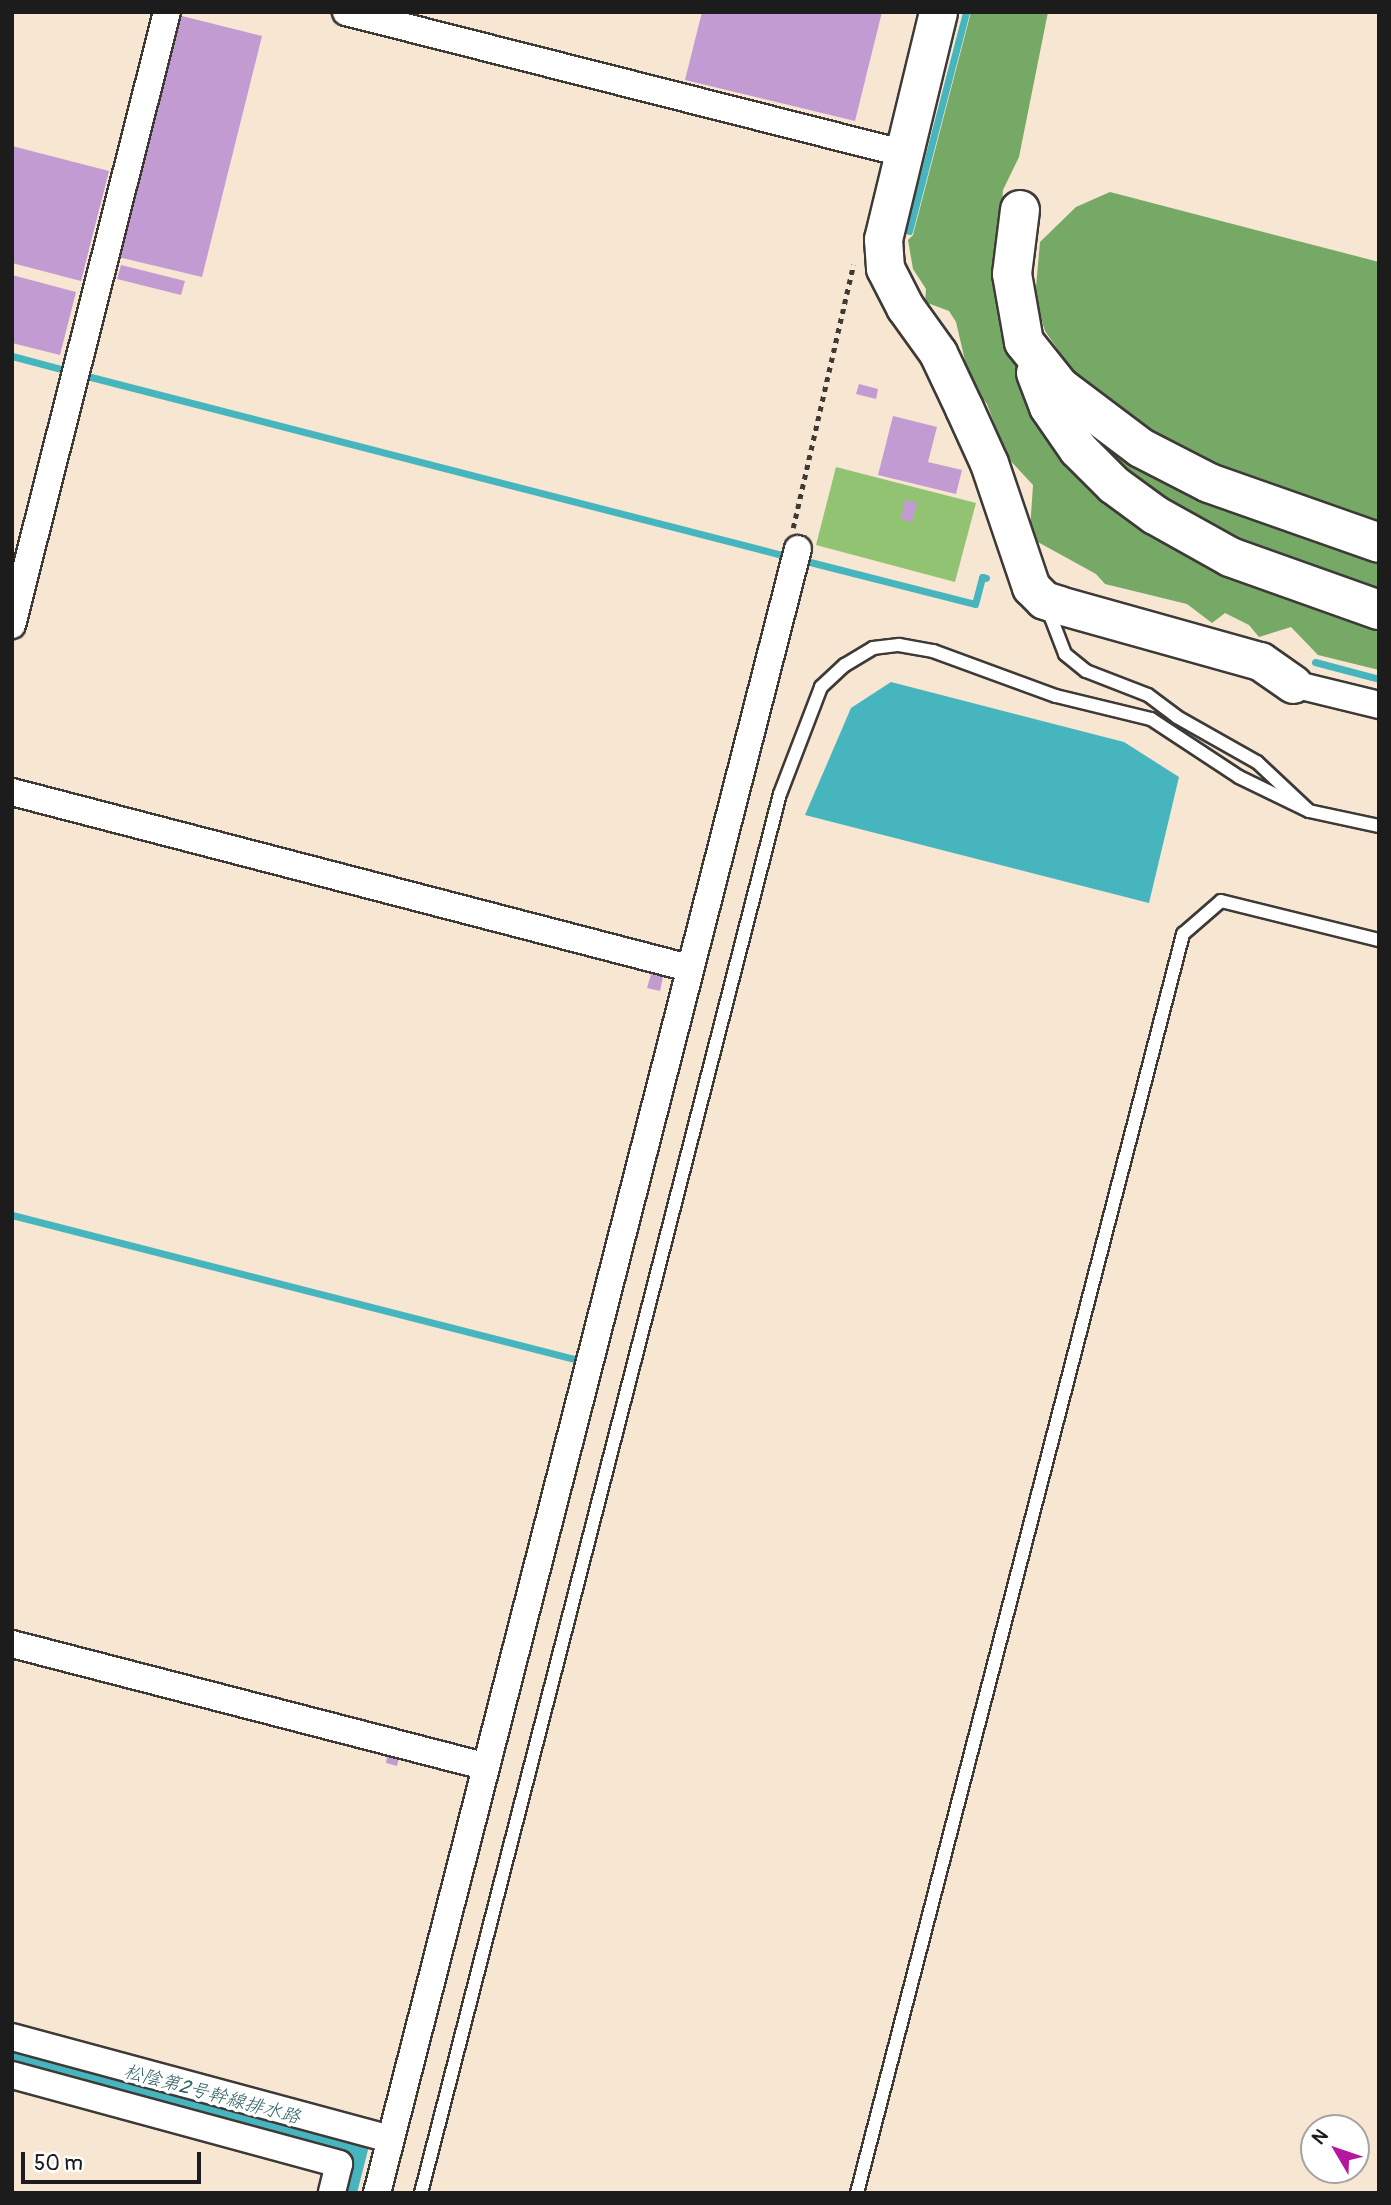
<!DOCTYPE html>
<meta charset="utf-8">
<style>
body{margin:0}
#map{position:relative;width:1391px;height:2205px;overflow:hidden;background:#f7e6d2;font-family:Pangolin,"Klee One",sans-serif}
div>[style]{position:absolute}
[style*='--x']{left:calc(var(--x)*1px);top:calc(var(--y)*1px);width:calc(var(--w)*1px);rotate:calc(var(--a)*1deg)}
.green>*{inset:0;background:#92c373}
.forest>*{inset:0;background:#75a965}
.water>*{inset:0;background:#46b5be}
.stream>*{height:7px;margin:-3.5px;padding:0 3.5px;transform-origin:3.5px;border-radius:3.5px;background:#46b5be}
.building>*{inset:0;background:#c29bd3}
.path>*{height:4.5px;margin-top:-2.25px;transform-origin:0;background:repeating-linear-gradient(90deg,#3d3a37 0 5px,transparent 0 10px)}
.roads{filter:drop-shadow(2px 0 #3d3a37) drop-shadow(-2px 0 #3d3a37) drop-shadow(0 2px #3d3a37) drop-shadow(0 -2px #3d3a37)}
.lane>*{height:12px;margin:-6px;padding:0 6px;transform-origin:6px;border-radius:6px;background:#fff}
.street>*{height:26px;margin:-13px;padding:0 13px;transform-origin:13px;border-radius:13px;background:#fff}
.secondary>*{height:37px;margin:-18.5px;padding:0 18.5px;transform-origin:18.5px;border-radius:18.5px;background:#fff}
.highway>*{height:38px;margin:-19px;padding:0 19px;transform-origin:19px;border-radius:19px;background:#fff}
span{translate:-50% -50%;white-space:nowrap;text-align:center;line-height:1.15;-webkit-text-stroke:7px #fff;paint-order:stroke}
.water-label{font-size:19px;color:#2f6165;font-style:italic}
.frame{position:absolute;inset:0;border:14px solid #1c1c1c;pointer-events:none}
.north{position:absolute;left:1300px;top:2114px;width:70px;height:70px;box-sizing:border-box;background:#fff;border:2px solid #a4a4a4;border-radius:50%;rotate:309deg;font-size:19px;font-weight:700;line-height:28px;text-align:center;color:#1c1c1c}
.north::after{content:'';display:block;margin:auto;width:24px;height:32px;background:#b5179e;clip-path:polygon(50% 0,100% 100%,50% 72%,0 100%)}
.scale{position:absolute;left:21px;top:2152px;width:180px;height:32px;box-sizing:border-box;border:4px solid #1c1c1c;border-top:0;padding-left:9px;font-size:21px;line-height:24px;white-space:nowrap;color:#1c1c1c;-webkit-text-stroke:5px #fff;paint-order:stroke}
</style>
<div id="map">
<div class="green">
<div style="clip-path:polygon(836px 467px,976px 503px,955px 582px,816px 545px)"></div>
</div>
<div class="forest">
<div style="clip-path:polygon(971px 12px,1048px 12px,1019px 157px,1003px 190px,996px 279px,1003px 333px,1038px 417px,1060px 450px,1379px 623px,1379px 670px,1318px 655px,1291px 627px,1259px 637px,1249px 625px,1225px 613px,1212px 623px,1187px 604px,1105px 584px,1096px 574px,1036px 541px,1030px 530px,1033px 485px,1007px 457px,987px 404px,970px 382px,956px 322px,949px 311px,925px 302px,926px 289px,913px 269px,908px 240px,913px 235px)"></div>
<div style="clip-path:polygon(1110px 192px,1379px 262px,1379px 529px,1207px 465px,1099px 400px,1070px 367px,1045px 331px,1035px 298px,1040px 242px,1076px 207px)"></div>
<div style="clip-path:polygon(1082px 423px,1201px 495px,1302px 537px,1379px 560px,1379px 594px,1281px 561px,1193px 520px,1092px 445px)"></div>
</div>
<div class="water">
<div style="clip-path:polygon(891px 682px,1124px 742px,1179px 777px,1149px 903px,805px 815px,851px 708px)"></div>
<div style="clip-path:polygon(12px 2052px,369px 2146px,357px 2193px,344px 2193px,353px 2157px,12px 2066px)"></div>
</div>
<div class="stream">
<div style="--x:909;--y:231;--w:226;--a:-75.4"></div>
<div style="--x:12;--y:356;--w:55;--a:14.8"></div>
<div style="--x:83;--y:375;--w:722;--a:14.44"></div>
<div style="--x:806;--y:561;--w:174;--a:14.3"></div>
<div style="--x:975;--y:604;--w:28;--a:-75"></div>
<div style="--x:982;--y:577;--w:4;--a:14"></div>
<div style="--x:1315;--y:662;--w:66;--a:14.9"></div>
<div style="--x:12;--y:1215;--w:584;--a:14.37"></div>
</div>
<div class="building">
<div style="clip-path:polygon(702px 12px,882px 12px,855px 121px,685px 80px)"></div>
<div style="clip-path:polygon(178px 15px,262px 36px,202px 277px,118px 257px)"></div>
<div style="clip-path:polygon(12px 146px,109px 171px,81px 281px,12px 263px)"></div>
<div style="clip-path:polygon(121px 265px,185px 281px,181px 295px,117px 279px)"></div>
<div style="clip-path:polygon(12px 275px,76px 292px,60px 355px,12px 343px)"></div>
<div style="clip-path:polygon(859px 384px,878px 389px,876px 399px,856px 394px)"></div>
<div style="clip-path:polygon(893px 416px,937px 427px,928px 462px,962px 470px,956px 494px,878px 475px)"></div>
<div style="clip-path:polygon(905px 500px,917px 503px,912px 522px,901px 519px)"></div>
<div style="clip-path:polygon(651px 974px,663px 977px,660px 991px,647px 988px)"></div>
<div style="clip-path:polygon(388px 1752px,400px 1754px,397px 1766px,386px 1763px)"></div>
</div>
<div class="path">
<div style="--x:793;--y:528;--w:270;--a:-77.1"></div>
</div>
<div class="roads">
<div class="lane">
<div style="--x:1047;--y:607;--w:50;--a:69"></div>
<div style="--x:1065;--y:654;--w:27;--a:39"></div>
<div style="--x:1086;--y:671;--w:66;--a:21.2"></div>
<div style="--x:1148;--y:695;--w:36;--a:37"></div>
<div style="--x:1177;--y:717;--w:92;--a:29.4"></div>
<div style="--x:1257;--y:762;--w:71;--a:43.3"></div>
<div style="--x:1309;--y:811;--w:72;--a:12.1"></div>
<div style="--x:421;--y:2193;--w:1444;--a:-75.61"></div>
<div style="--x:780;--y:794;--w:115;--a:-69"></div>
<div style="--x:821;--y:687;--w:33;--a:-43"></div>
<div style="--x:845;--y:665;--w:33;--a:-31"></div>
<div style="--x:873;--y:648;--w:26;--a:-7"></div>
<div style="--x:899;--y:645;--w:35;--a:10"></div>
<div style="--x:933;--y:651;--w:131;--a:20.1"></div>
<div style="--x:1056;--y:696;--w:98;--a:13.6"></div>
<div style="--x:1151;--y:719;--w:105;--a:33.4"></div>
<div style="--x:1239;--y:777;--w:78;--a:25.9"></div>
<div style="--x:857;--y:2193;--w:1301;--a:-75.48"></div>
<div style="--x:1183;--y:934;--w:50;--a:-41"></div>
<div style="--x:1221;--y:901;--w:163;--a:13.9"></div>
</div>
<div class="street">
<div style="--x:346;--y:12;--w:574;--a:14.23"></div>
<div style="--x:12;--y:625;--w:632;--a:-75.81"></div>
<div style="--x:1293;--y:684;--w:89;--a:13.7"></div>
<div style="--x:12;--y:792;--w:700;--a:14.57"></div>
<div style="--x:12;--y:1644;--w:488;--a:14.5"></div>
<div style="--x:12;--y:2037;--w:392;--a:15.1"></div>
<div style="--x:12;--y:2075;--w:339;--a:15.2"></div>
<div style="--x:339;--y:2164;--w:30;--a:104"></div>
<div style="--x:377;--y:2193;--w:1697;--a:-75.64"></div>
</div>
<div class="secondary">
<div style="--x:938;--y:12;--w:234;--a:103.6"></div>
<div style="--x:883;--y:239;--w:29;--a:86"></div>
<div style="--x:885;--y:268;--w:44;--a:62.9"></div>
<div style="--x:905;--y:307;--w:57;--a:54.3"></div>
<div style="--x:938;--y:353;--w:61;--a:64.7"></div>
<div style="--x:964;--y:408;--w:60;--a:65.6"></div>
<div style="--x:989;--y:463;--w:131;--a:71.3"></div>
<div style="--x:1031;--y:587;--w:18;--a:45"></div>
<div style="--x:1044;--y:600;--w:16;--a:18"></div>
<div style="--x:1059;--y:605;--w:209;--a:15.6"></div>
<div style="--x:1260;--y:661;--w:40;--a:34.9"></div>
</div>
<div class="highway">
<div style="--x:1020;--y:210;--w:64;--a:97.1"></div>
<div style="--x:1012;--y:274;--w:69;--a:80"></div>
<div style="--x:1024;--y:342;--w:58;--a:51.3"></div>
<div style="--x:1060;--y:387;--w:101;--a:37"></div>
<div style="--x:1141;--y:448;--w:76;--a:27.2"></div>
<div style="--x:1209;--y:483;--w:180;--a:19.4"></div>
<div style="--x:1036;--y:373;--w:36;--a:69"></div>
<div style="--x:1049;--y:407;--w:51;--a:55.4"></div>
<div style="--x:1078;--y:449;--w:51;--a:45"></div>
<div style="--x:1114;--y:485;--w:51;--a:36.2"></div>
<div style="--x:1155;--y:515;--w:86;--a:29.2"></div>
<div style="--x:1230;--y:557;--w:158;--a:19.6"></div>
</div>
</div>
<div class="water-label">
<span style="left:212px;top:2095px;rotate:15deg">松陰第2号幹線排水路</span>
</div>
<div class="frame"></div>
<div class="north">N</div>
<div class="scale">50 m</div>
</div>
